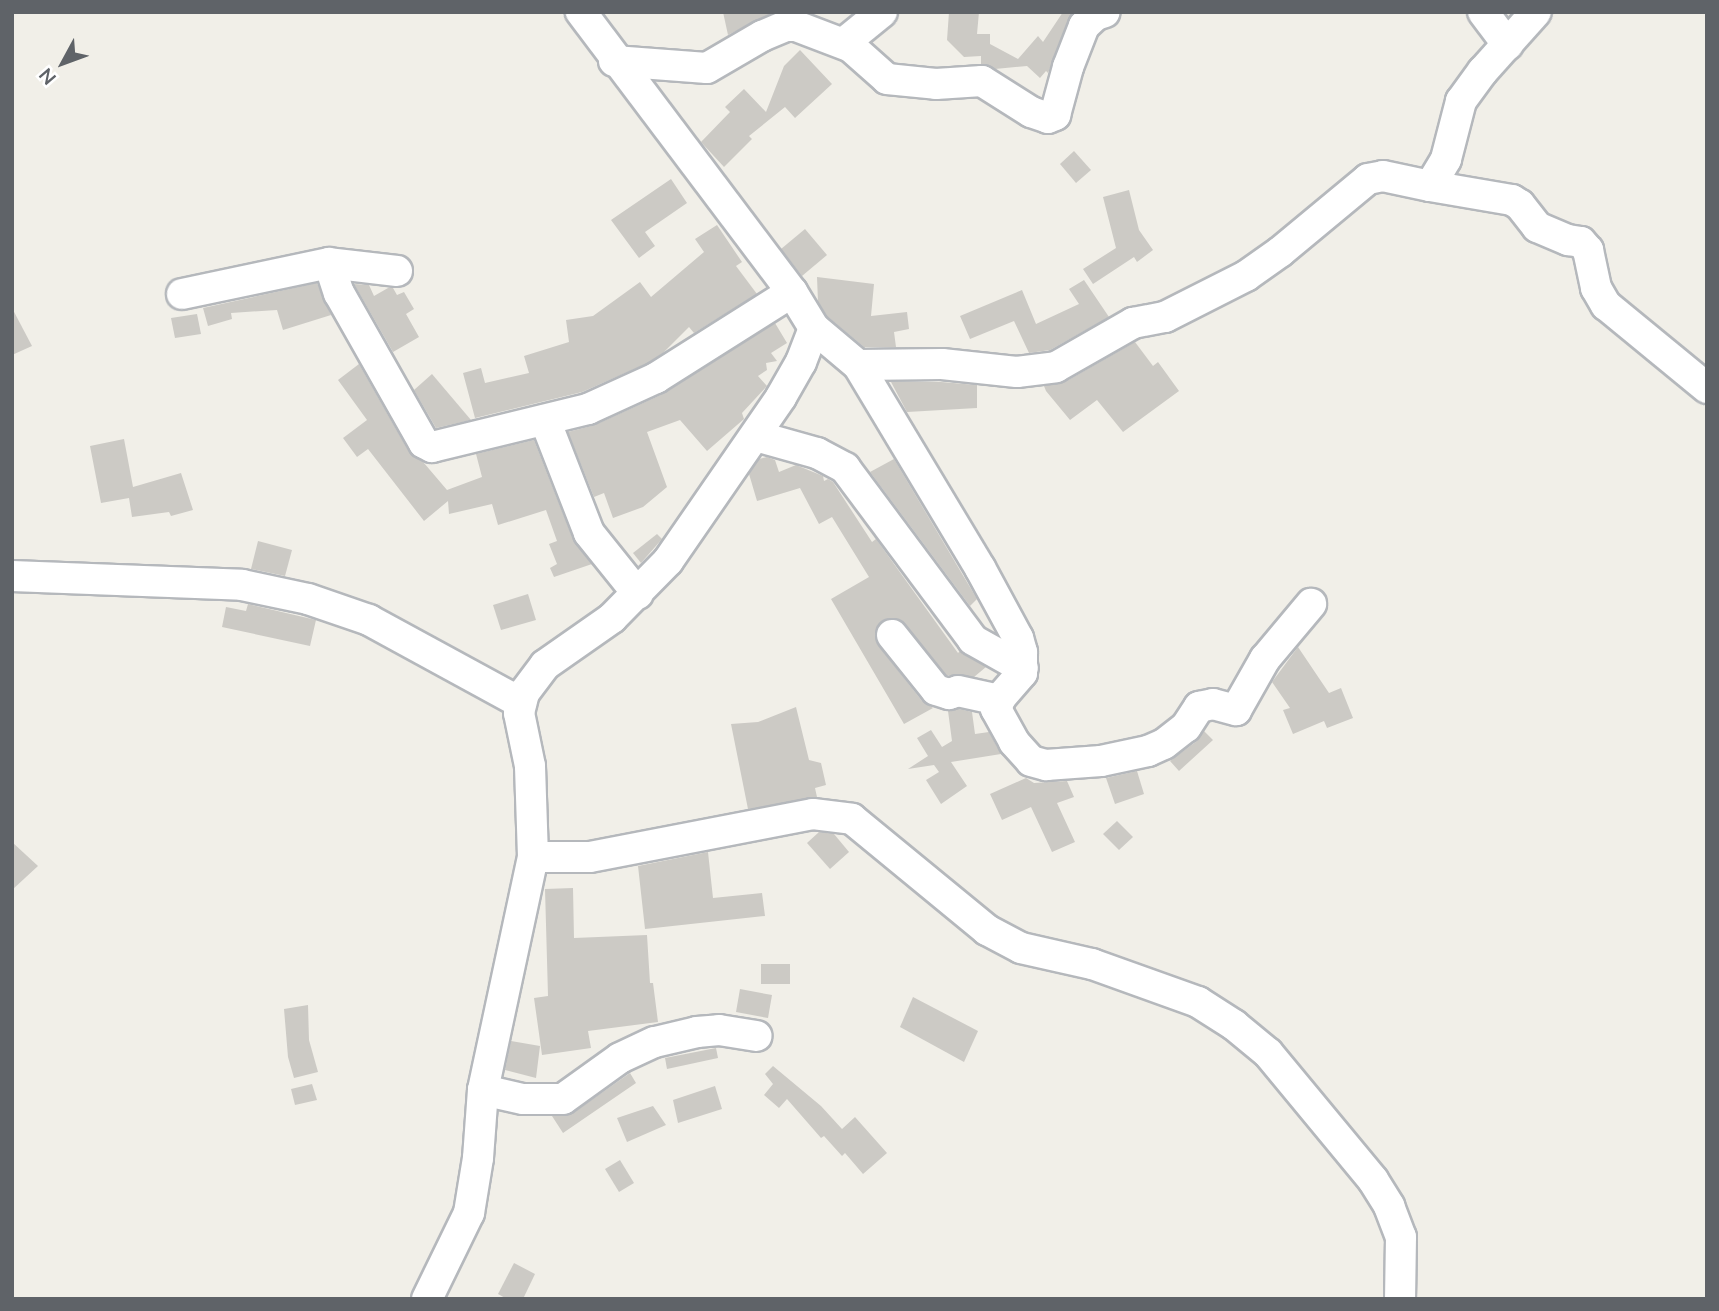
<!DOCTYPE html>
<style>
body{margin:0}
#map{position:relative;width:1719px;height:1311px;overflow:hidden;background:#f1efe8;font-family:Mulish,sans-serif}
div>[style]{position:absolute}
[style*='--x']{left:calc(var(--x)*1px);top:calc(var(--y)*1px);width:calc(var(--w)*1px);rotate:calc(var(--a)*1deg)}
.building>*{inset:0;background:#cccac5}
.roads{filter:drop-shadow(2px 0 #b5b8bc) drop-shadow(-2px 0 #b5b8bc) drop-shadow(0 2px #b5b8bc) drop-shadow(0 -2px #b5b8bc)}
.minor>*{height:30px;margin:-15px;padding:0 15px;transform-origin:15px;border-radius:15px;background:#fff}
span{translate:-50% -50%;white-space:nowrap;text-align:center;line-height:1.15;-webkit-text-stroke:5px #fff;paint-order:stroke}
.frame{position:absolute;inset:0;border:14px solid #5f6368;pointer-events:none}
.north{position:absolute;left:28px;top:28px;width:70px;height:70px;-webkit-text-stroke:5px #fff;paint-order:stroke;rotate:229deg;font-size:19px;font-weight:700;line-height:28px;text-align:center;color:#5f6368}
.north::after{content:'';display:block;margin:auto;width:24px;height:32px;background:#5f6368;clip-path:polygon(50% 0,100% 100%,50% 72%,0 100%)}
</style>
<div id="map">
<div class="building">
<div style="clip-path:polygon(723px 12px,774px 12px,728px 35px)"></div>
<div style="clip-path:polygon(949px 12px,979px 12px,977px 34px,990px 34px,990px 44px,1018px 59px,1038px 36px,1043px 42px,1063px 12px,1073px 12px,1048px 73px,1046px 71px,1040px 78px,1027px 66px,995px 69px,981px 64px,981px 56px,964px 57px,947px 40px)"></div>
<div style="clip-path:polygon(800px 50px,832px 84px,795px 118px,785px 107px,749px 136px,752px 139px,724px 167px,701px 142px,730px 112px,725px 107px,744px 89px,766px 112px,784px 66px)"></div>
<div style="clip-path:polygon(1074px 151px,1091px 170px,1076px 183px,1060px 164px)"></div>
<div style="clip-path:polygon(671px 179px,687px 203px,645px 232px,655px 246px,639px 258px,611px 220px)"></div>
<div style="clip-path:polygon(1129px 190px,1139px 230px,1153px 250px,1137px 262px,1134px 257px,1093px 284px,1083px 269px,1116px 248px,1103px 197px)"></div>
<div style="clip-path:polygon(717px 225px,742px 262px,736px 266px,757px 294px,694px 333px,689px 327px,663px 353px,648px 363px,582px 392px,475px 418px,463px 373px,481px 368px,485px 383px,529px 373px,524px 356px,569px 342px,566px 320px,593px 316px,640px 282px,651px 297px,704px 252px,695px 239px)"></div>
<div style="clip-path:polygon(805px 229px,827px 255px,802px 276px,781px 249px)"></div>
<div style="clip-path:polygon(817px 277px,874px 284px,871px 316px,907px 312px,909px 329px,894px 332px,896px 347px,864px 347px,827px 316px,818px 302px)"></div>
<div style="clip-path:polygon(1084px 280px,1109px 317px,1050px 350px,1029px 353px,1014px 321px,970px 339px,960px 316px,1022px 290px,1036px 324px,1079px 304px,1069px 289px)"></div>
<div style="clip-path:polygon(317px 283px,331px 315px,283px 330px,277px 310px,231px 313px,232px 319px,208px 326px,203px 308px)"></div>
<div style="clip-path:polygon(354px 284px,369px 285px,374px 296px,388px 288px,393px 288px,397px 295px,404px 292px,414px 309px,406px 314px,419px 337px,393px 352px)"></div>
<div style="clip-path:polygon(12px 308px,32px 346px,12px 355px)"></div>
<div style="clip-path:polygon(197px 314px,201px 334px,175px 338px,171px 318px)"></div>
<div style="clip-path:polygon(775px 323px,787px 343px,771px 353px,777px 361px,766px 363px,767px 370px,758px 376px,767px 386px,742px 413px,744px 419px,707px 451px,680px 420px,647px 432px,667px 487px,643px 507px,613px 518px,604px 493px,594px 497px,568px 432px,595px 425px,663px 394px)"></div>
<div style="clip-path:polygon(1135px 342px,1153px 366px,1158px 362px,1179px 391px,1123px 432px,1097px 400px,1070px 420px,1046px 391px,1044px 386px,1065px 382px)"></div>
<div style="clip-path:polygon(359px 364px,409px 452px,424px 463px,447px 490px,482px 477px,476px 454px,534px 440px,573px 539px,592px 564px,554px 577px,550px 568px,557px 564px,549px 544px,557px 541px,546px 510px,498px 525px,492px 504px,449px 514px,448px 501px,424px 521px,368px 449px,357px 457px,343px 438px,367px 420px,338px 380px)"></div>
<div style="clip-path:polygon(432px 374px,471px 420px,436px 428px,414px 390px)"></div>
<div style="clip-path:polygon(891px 382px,941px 382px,977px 385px,977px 408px,907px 412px)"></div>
<div style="clip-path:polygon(124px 439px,133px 487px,181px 473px,193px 510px,171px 516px,169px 512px,132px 517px,129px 498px,101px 503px,90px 446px)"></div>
<div style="clip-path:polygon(767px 457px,775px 460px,779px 472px,796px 465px,823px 476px,824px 481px,828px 479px,833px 482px,872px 542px,876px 539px,958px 653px,960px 651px,986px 667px,974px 677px,946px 675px,905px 624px,890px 618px,882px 621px,876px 629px,878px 645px,922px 701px,933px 708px,904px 724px,831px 599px,869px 577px,832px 517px,819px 524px,800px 488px,757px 501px,749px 474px,759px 459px)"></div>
<div style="clip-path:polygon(894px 459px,977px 599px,970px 606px,870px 472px)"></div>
<div style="clip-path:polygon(657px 534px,662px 539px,641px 563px,633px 553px)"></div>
<div style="clip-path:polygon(258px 541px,292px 550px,285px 576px,251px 569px)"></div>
<div style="clip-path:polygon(528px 594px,536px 620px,501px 630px,493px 605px)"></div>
<div style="clip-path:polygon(248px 604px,316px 620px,310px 646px,222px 627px,226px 607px,246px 611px)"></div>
<div style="clip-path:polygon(1298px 647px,1329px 693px,1341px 688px,1353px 718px,1327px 728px,1324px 721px,1293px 734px,1283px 710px,1290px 708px,1272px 682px)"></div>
<div style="clip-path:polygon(796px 707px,809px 760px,821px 763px,826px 785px,815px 788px,817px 797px,748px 809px,731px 724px,758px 722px)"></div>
<div style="clip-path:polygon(959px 709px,972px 712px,975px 734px,989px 732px,1001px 754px,951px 762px,967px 786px,941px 804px,926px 780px,939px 772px,934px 765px,908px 769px,928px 756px,917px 738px,931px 730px,942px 747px,952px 741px,948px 711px)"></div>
<div style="clip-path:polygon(1204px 731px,1213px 740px,1179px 771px,1170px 761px,1197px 741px)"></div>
<div style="clip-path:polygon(1137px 771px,1144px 794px,1115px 804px,1106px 778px)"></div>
<div style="clip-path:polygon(1026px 778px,1034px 783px,1067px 781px,1074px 797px,1057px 803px,1075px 842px,1052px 852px,1031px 807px,1002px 820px,990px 794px)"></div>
<div style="clip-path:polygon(1117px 821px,1133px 837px,1119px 850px,1103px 834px)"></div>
<div style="clip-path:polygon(819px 832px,834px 834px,849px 852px,830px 869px,807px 843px)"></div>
<div style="clip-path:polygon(12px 842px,38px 866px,12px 890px)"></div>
<div style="clip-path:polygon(708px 852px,713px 898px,762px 893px,765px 916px,645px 929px,638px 866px)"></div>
<div style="clip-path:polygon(573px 888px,574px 938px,647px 935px,650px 983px,653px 983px,658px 1022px,588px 1031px,591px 1048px,542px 1055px,534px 998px,548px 996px,545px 889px)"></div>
<div style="clip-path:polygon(761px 964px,790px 964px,790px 984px,761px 984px)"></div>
<div style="clip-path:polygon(740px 989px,772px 995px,768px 1018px,736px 1012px)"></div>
<div style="clip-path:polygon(913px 997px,978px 1031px,964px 1062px,900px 1027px)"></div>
<div style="clip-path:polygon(308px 1005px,309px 1040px,318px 1072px,294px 1078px,288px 1057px,284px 1009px)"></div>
<div style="clip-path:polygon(511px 1041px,540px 1046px,536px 1078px,505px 1070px)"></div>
<div style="clip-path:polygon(716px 1048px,718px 1058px,667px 1069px,665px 1058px)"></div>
<div style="clip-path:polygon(773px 1066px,821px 1106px,842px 1129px,855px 1117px,887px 1153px,863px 1174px,845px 1153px,842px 1156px,824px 1136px,821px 1138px,787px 1099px,779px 1108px,764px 1095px,773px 1084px,765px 1074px)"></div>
<div style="clip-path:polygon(630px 1073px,636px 1083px,563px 1133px,552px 1116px,573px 1113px)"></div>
<div style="clip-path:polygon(312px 1084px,317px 1100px,295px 1105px,291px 1089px)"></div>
<div style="clip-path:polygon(715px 1086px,722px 1109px,678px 1123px,673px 1100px)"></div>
<div style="clip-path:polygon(653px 1106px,666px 1125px,627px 1142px,617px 1118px)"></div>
<div style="clip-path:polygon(620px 1160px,634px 1183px,619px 1192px,605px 1169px)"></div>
<div style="clip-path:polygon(514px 1263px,535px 1274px,523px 1299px,507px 1299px,498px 1294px)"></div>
</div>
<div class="roads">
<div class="minor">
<div style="--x:1483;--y:12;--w:41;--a:52.9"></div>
<div style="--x:844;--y:43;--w:49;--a:-39.2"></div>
<div style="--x:614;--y:61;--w:93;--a:4.3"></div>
<div style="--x:707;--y:68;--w:64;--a:-30.2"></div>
<div style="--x:762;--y:36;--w:26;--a:-23"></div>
<div style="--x:786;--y:26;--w:10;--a:0"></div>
<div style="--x:796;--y:26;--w:59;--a:20.9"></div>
<div style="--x:851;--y:47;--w:48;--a:41.6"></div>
<div style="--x:887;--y:79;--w:49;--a:5.8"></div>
<div style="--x:936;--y:84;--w:46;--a:-3.7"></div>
<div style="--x:982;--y:81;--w:58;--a:32.3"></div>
<div style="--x:1031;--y:112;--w:18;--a:19"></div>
<div style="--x:1048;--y:118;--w:8;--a:-23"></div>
<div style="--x:1055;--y:115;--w:50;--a:-74.8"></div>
<div style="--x:1068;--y:67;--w:44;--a:-68.7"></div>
<div style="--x:1084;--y:26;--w:16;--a:-43"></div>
<div style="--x:1096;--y:15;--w:9;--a:-18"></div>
<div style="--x:1430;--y:186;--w:83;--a:9.7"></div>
<div style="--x:1512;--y:200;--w:9;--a:32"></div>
<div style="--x:1520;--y:205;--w:28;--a:52"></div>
<div style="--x:1537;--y:227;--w:34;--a:23"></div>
<div style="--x:1568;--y:240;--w:13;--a:9"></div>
<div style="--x:1581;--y:242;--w:11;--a:49"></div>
<div style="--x:1588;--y:250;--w:39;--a:78"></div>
<div style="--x:1596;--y:288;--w:20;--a:60"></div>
<div style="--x:1606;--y:305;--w:131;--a:39.4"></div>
<div style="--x:397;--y:271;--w:68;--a:-173.3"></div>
<div style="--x:329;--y:263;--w:32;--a:72"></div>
<div style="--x:339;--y:293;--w:172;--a:60.5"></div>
<div style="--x:424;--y:443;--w:9;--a:27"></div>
<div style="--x:432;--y:447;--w:161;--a:-13.7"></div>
<div style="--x:588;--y:409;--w:75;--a:-24.5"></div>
<div style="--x:656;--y:378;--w:161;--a:-32.3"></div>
<div style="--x:182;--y:294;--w:150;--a:-11.9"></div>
<div style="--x:814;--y:328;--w:57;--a:40.1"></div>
<div style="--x:858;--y:365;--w:84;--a:-0.7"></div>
<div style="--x:942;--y:364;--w:75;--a:6.1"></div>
<div style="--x:1017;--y:372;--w:39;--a:-7"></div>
<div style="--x:1056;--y:367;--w:89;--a:-29.7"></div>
<div style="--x:1133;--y:323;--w:33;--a:-11"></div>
<div style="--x:1165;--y:317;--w:91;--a:-26.8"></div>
<div style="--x:1246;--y:276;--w:42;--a:-35.2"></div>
<div style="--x:1280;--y:252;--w:114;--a:-39.7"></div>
<div style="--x:1368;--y:179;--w:15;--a:-11"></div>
<div style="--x:1383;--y:176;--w:48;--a:12"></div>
<div style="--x:1430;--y:186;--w:31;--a:-59"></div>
<div style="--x:1446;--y:159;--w:60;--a:-75.5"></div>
<div style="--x:1461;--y:101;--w:37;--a:-54"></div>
<div style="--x:1483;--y:71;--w:79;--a:-48.1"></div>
<div style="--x:858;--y:365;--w:237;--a:59"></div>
<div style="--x:980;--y:568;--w:80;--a:61.5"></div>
<div style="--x:1018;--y:638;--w:15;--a:74"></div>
<div style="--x:1022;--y:652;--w:21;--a:90"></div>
<div style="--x:1022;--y:673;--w:32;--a:131"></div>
<div style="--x:1001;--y:697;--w:13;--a:113"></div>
<div style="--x:996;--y:709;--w:38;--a:61"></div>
<div style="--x:1014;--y:742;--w:25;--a:48"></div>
<div style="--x:1031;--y:761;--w:16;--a:15"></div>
<div style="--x:1046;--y:765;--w:55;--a:-4.2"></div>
<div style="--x:1101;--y:761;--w:48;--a:-12"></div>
<div style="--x:1148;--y:751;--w:17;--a:-24"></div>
<div style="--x:1164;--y:744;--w:28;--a:-38"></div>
<div style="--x:1186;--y:727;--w:24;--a:-57"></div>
<div style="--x:1199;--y:707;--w:14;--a:-12"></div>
<div style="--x:1213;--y:704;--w:24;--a:15"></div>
<div style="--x:1236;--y:710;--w:59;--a:-60.4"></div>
<div style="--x:1265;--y:659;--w:72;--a:-50.1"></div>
<div style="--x:545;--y:420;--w:121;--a:68.7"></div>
<div style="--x:589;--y:533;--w:78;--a:51.2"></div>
<div style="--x:756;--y:436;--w:63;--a:15.6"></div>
<div style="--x:817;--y:453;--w:32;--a:28"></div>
<div style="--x:845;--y:468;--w:214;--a:53.3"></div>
<div style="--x:973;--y:640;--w:57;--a:29.2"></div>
<div style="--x:12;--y:576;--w:230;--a:2.2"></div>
<div style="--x:242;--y:585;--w:67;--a:12"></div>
<div style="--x:308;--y:599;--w:65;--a:19"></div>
<div style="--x:369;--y:620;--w:173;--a:28.6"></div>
<div style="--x:892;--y:635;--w:70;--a:51.3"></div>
<div style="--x:936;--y:690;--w:14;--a:17"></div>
<div style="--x:949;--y:694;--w:9;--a:-18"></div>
<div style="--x:958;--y:691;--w:42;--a:12.4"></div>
<div style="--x:533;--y:857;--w:57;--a:0"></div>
<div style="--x:590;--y:857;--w:227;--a:-10.9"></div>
<div style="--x:813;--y:814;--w:39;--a:7"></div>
<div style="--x:852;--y:819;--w:175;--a:39.4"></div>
<div style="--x:987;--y:930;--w:38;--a:28"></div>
<div style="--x:1021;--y:948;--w:73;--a:12.7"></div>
<div style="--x:1092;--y:964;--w:113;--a:19.7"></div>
<div style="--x:1198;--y:1002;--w:43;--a:32.6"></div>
<div style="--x:1234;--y:1025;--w:44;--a:39.5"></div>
<div style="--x:1268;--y:1053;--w:165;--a:50.4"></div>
<div style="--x:1373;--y:1180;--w:31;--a:58"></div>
<div style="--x:1389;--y:1206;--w:33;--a:69"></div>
<div style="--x:1401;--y:1237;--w:62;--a:90.9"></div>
<div style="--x:483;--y:1090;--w:41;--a:12.7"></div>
<div style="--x:523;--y:1099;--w:40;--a:0"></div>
<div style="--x:563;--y:1099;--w:70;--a:-35.7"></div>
<div style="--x:620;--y:1058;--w:38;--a:-25"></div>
<div style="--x:655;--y:1042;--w:43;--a:-13.4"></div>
<div style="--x:697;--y:1032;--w:22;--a:-5"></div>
<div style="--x:719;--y:1030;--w:38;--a:9"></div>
<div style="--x:427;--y:1299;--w:96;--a:-64"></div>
<div style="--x:469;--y:1213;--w:56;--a:-80.7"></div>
<div style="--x:478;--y:1158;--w:68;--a:-85.8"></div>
<div style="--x:483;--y:1090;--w:238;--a:-77.9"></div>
<div style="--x:533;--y:857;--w:91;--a:-91.9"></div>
<div style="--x:530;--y:766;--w:54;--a:-101.7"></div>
<div style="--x:519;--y:713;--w:21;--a:-76"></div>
<div style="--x:524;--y:693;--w:35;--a:-53"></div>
<div style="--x:545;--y:665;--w:82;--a:-35"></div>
<div style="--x:612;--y:618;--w:80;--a:-45.5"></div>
<div style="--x:668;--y:561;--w:199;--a:-55.4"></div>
<div style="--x:781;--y:397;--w:40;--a:-60.3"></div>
<div style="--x:801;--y:362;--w:36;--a:-69"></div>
<div style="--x:814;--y:328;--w:42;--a:-121.4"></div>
<div style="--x:792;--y:292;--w:351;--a:-127"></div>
</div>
</div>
<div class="frame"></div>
<div class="north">N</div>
</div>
